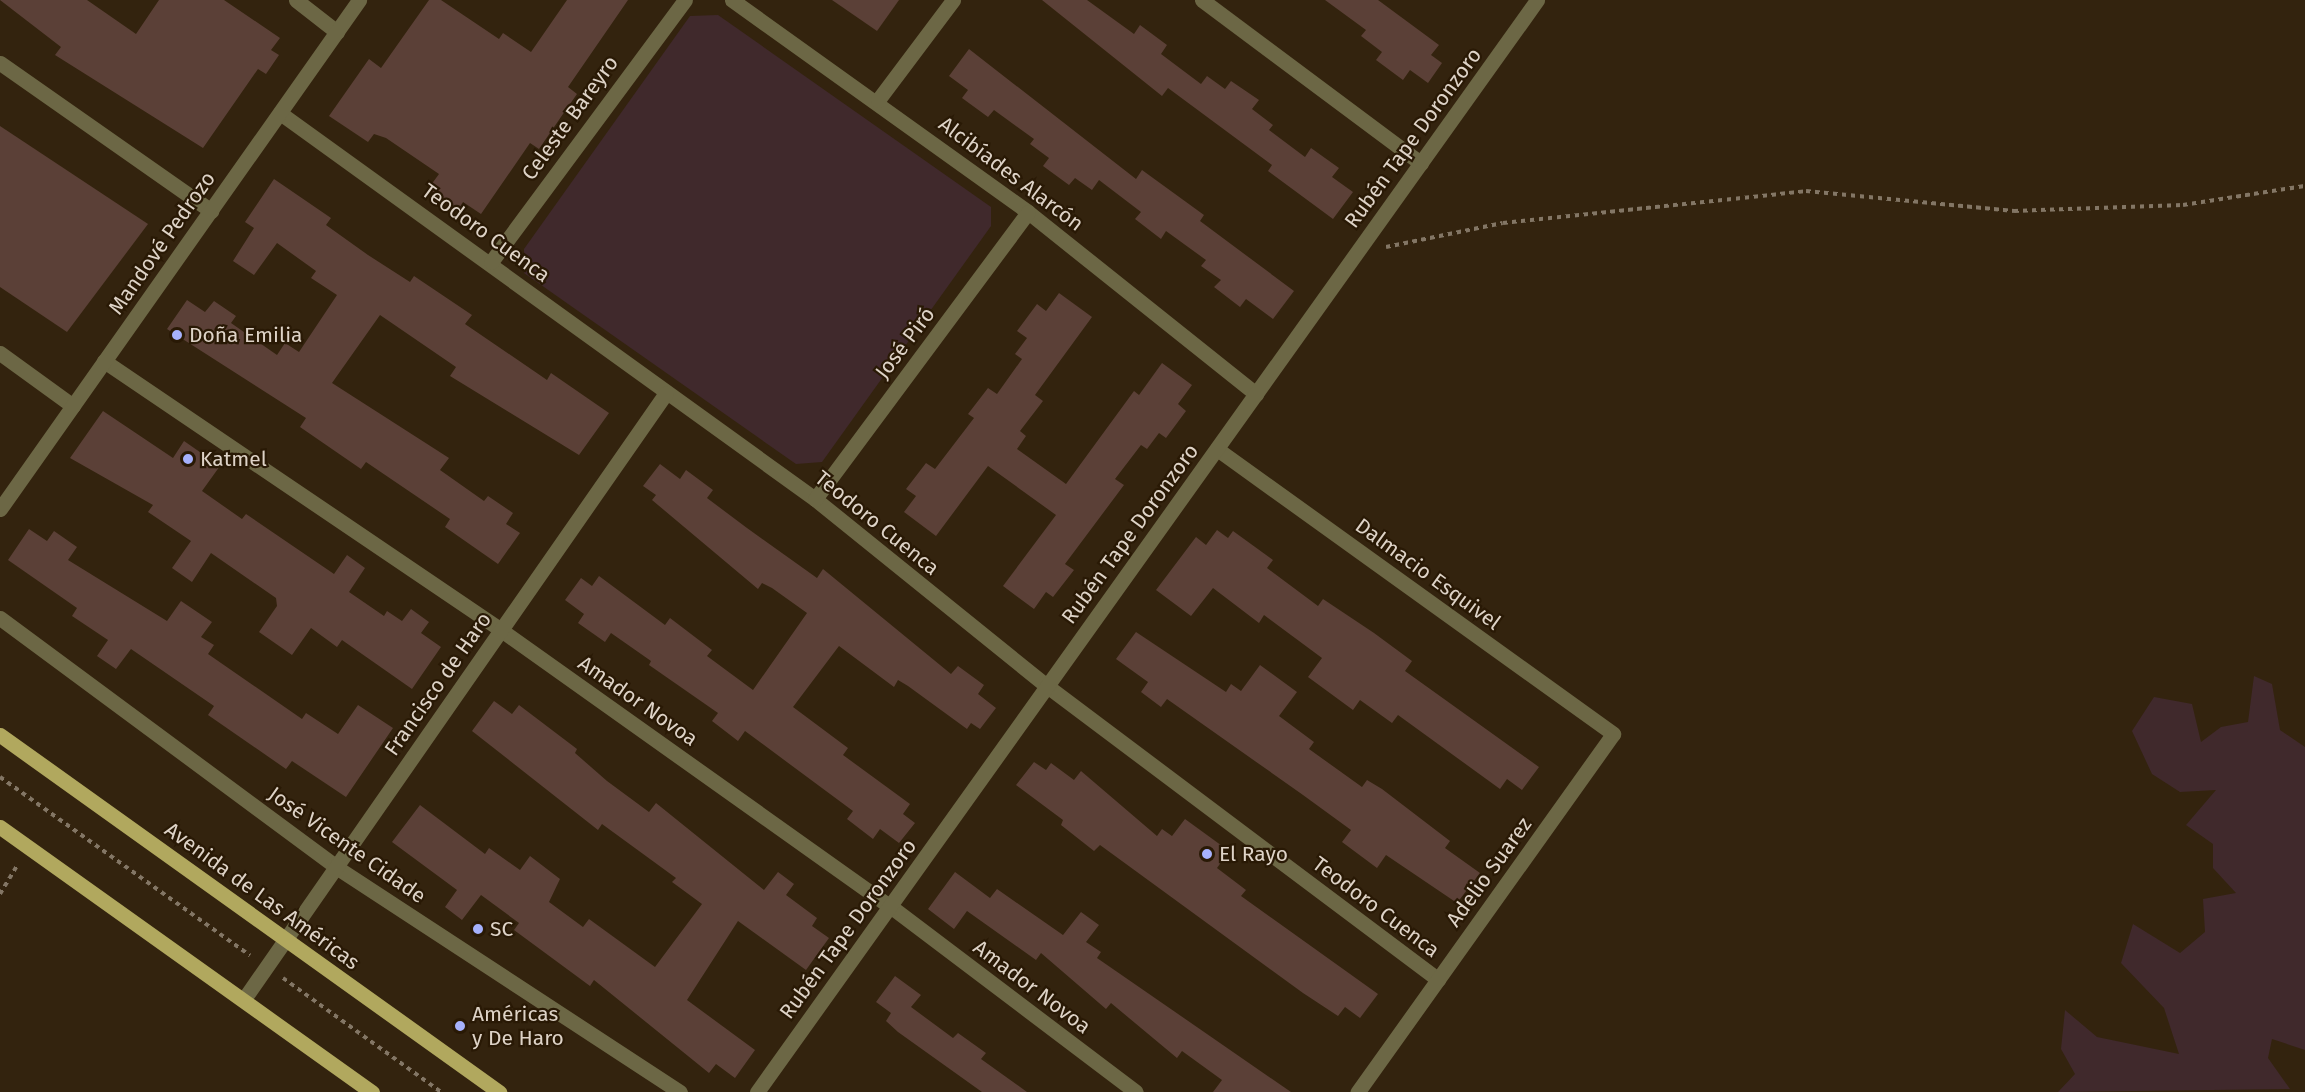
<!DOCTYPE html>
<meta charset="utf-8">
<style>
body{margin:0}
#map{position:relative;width:2305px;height:1092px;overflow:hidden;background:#33230e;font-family:"Fira Sans",sans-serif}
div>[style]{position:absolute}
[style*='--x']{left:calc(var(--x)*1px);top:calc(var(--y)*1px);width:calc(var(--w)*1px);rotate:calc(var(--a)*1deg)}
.green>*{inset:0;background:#40292c}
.building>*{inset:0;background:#5b4037}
.path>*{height:4px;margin-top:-2px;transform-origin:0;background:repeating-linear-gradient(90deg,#837665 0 4.5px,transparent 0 9px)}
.minor>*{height:15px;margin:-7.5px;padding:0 7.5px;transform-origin:7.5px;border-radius:7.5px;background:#6c6745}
.major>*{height:15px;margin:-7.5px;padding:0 7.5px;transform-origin:7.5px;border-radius:7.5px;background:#b1a85e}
.dots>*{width:16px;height:16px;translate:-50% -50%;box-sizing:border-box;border:3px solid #291905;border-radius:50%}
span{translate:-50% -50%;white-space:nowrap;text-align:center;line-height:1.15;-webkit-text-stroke:4.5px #291905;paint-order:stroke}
.street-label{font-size:21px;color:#ded3c7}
.poi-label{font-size:21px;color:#ded3c7}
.left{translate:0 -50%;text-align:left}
</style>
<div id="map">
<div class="green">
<div style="clip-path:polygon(718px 15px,991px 207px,991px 226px,822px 462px,796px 464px,524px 273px,524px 249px,690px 16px)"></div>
<div style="clip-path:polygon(2254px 676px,2272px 684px,2280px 730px,2305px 747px,2305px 1050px,2272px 1039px,2268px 1058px,2290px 1089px,2058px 1092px,2075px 1074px,2061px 1049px,2065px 1010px,2097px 1037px,2179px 1054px,2164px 1008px,2121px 963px,2133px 924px,2180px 953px,2205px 932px,2203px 899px,2236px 893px,2213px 868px,2213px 844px,2186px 825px,2216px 790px,2180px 792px,2152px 774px,2132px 731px,2154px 697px,2192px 704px,2201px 742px,2221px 727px,2248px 722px)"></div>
</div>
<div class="building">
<div style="clip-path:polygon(0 0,87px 0,136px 34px,159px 0,224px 0,280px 38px,271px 50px,279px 55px,266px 74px,258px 69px,203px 148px,55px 55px,61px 47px)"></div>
<div style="clip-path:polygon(429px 0,441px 0,499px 39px,503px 33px,531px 52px,567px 0,628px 0,568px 87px,577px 94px,563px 114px,539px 149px,530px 143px,481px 214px,463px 202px,458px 210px,428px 189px,439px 174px,386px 138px,374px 134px,368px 142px,329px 116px,369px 59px,381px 68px)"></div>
<div style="clip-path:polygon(832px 0,899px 0,877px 31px)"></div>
<div style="clip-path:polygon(1042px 0,1087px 0,1134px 34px,1140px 25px,1167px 45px,1161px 54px,1201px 84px,1207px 76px,1225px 89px,1231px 81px,1259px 100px,1252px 109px,1273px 125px,1269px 130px,1305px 157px,1311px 148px,1339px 168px,1332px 177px,1353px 192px,1333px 219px,1268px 171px,1272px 165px,1168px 88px,1162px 96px)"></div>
<div style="clip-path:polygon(1325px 0,1378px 0,1439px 45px,1431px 55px,1442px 63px,1428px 83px,1410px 70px,1403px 80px,1376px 60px,1382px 52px,1361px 36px,1366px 30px)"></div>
<div style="clip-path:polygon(969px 49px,1136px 179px,1142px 170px,1204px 215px,1200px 221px,1294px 291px,1273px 319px,1246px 299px,1240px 307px,1214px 287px,1221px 280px,1201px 266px,1206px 260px,1166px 231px,1161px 239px,1135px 219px,1141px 212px,1099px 180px,1092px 190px,1075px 178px,1069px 185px,1043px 166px,1049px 158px,1030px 144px,1034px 139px,994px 110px,988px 117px,962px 98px,968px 90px,949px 76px)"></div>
<div style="clip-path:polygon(0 126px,148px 224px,67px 332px,0 287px)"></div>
<div style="clip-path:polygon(274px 179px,331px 218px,326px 225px,368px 255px,410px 282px,414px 276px,472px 315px,465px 324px,547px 380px,551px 373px,609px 413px,579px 455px,450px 376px,456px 367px,380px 315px,332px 383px,449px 458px,440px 470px,484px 501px,488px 496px,513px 513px,506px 524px,520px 533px,498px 564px,445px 527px,450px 519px,366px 462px,361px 469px,300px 427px,306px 418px,167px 329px,187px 300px,205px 312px,214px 301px,236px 316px,231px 323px,277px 355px,285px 343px,299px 352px,337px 295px,311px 278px,316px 271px,277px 243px,254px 275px,233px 261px,254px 228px,245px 222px)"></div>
<div style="clip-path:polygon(1059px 293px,1092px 317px,1035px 395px,1043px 401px,1020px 431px,1026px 436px,1017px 449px,1066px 484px,1134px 391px,1139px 395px,1162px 363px,1192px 385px,1178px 404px,1186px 411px,1166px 438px,1159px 433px,1147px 449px,1141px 445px,1115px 479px,1124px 485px,1065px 564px,1074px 570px,1053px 597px,1046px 592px,1034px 609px,1003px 586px,1056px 515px,988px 466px,936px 536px,904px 512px,916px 496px,906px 489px,926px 463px,935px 469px,974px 418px,968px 414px,988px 388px,997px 394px,1022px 359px,1015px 354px,1027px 338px,1017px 331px,1037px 304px,1046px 311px)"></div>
<div style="clip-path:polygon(103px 411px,173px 458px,184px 441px,220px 466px,202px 491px,242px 519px,246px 514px,334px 574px,347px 555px,365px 568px,349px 592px,384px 616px,387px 611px,402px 621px,411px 609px,429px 622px,421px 633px,441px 647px,412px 689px,342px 640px,337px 647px,311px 628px,292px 655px,259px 632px,277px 606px,276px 598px,211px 553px,192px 582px,172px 568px,191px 541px,148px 512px,153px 505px,70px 458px)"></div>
<div style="clip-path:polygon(660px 464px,680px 479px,686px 470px,713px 490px,707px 498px,747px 528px,817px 578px,823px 569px,951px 674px,958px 666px,984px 685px,978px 694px,996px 708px,980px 729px,971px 723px,967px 729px,908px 686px,898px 680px,894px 687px,839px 646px,793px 707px,848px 748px,843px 755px,910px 804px,903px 814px,915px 823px,899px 843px,880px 829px,873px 839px,847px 819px,853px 811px,745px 731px,738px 741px,712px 721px,718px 713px,649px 665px,651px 661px,611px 633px,605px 642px,578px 623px,584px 614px,565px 600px,581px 578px,592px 586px,599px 576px,665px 625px,670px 618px,712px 650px,707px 656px,753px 690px,807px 613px,772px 588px,762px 583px,758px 589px,652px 500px,656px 495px,643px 486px)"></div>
<div style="clip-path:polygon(29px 529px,47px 541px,54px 531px,77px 547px,68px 560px,167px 621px,181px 601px,212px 622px,201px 637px,214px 645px,208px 654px,302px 719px,306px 713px,338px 734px,358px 705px,393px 728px,346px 797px,292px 761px,286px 769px,208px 715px,214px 706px,131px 649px,116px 669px,97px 656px,108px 640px,72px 616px,77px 608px,8px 560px)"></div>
<div style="clip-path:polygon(1217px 530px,1228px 538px,1233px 531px,1273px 560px,1267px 568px,1318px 606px,1323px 599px,1374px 633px,1412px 661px,1405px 671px,1539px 767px,1522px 790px,1507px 779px,1500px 789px,1398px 715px,1392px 723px,1360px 700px,1353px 710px,1308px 677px,1322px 658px,1264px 615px,1259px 623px,1213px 588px,1191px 616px,1156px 590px,1196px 537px,1206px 545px)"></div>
<div style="clip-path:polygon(1136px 632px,1226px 692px,1231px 684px,1241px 691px,1260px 665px,1297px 692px,1279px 716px,1314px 742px,1309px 749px,1362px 787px,1367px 780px,1382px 789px,1450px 841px,1445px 848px,1480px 873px,1457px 903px,1386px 855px,1377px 868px,1342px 842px,1351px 830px,1303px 795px,1167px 699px,1161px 707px,1141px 692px,1148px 682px,1116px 659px)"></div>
<div style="clip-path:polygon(494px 701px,512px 714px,519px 705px,577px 749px,575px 753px,607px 781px,649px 812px,656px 803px,764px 890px,778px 872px,794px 884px,786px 895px,817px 918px,812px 926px,829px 938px,806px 970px,738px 921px,687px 1000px,755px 1050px,735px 1078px,716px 1064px,709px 1073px,594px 980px,590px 986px,514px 930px,519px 923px,481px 895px,462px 920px,445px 907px,457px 890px,392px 842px,420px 805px,485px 854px,489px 848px,520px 870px,530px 856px,560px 879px,549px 902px,583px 927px,589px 919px,655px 967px,702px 904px,672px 882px,676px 878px,602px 824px,598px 830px,472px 731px)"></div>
<div style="clip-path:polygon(1034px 762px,1046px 770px,1051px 763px,1074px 780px,1081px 771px,1157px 836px,1162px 829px,1172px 836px,1185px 819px,1229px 851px,1217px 868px,1246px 890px,1241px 896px,1378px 994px,1360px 1018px,1345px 1007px,1338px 1016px,1303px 993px,1100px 845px,1094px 851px,1061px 825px,1063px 820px,1016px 785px)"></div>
<div style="clip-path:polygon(955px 872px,990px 898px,997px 889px,1063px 935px,1081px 912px,1099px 925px,1086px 942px,1101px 952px,1097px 958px,1291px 1092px,1213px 1092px,1222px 1080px,1182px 1051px,1177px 1058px,1111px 1003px,1106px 1009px,1041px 953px,1036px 960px,967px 911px,954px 929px,928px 909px)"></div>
<div style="clip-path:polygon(895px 976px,921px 995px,911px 1007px,953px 1038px,958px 1033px,986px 1053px,981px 1059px,1027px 1092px,982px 1092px,898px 1032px,886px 1021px,891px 1013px,876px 1002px)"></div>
</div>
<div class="path">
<div style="--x:1386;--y:247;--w:119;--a:-11.6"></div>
<div style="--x:1503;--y:223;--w:305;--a:-6"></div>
<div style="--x:1806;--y:191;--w:209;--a:5.5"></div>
<div style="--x:2014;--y:211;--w:169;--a:-2"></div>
<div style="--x:2183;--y:205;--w:123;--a:-8.9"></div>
<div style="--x:0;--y:777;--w:307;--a:35.5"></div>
<div style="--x:0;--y:894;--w:33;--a:-59"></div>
<div style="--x:283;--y:978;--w:195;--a:35.8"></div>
</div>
<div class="minor">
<div style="--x:296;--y:0;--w:52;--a:38"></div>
<div style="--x:732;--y:0;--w:364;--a:35.6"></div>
<div style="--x:1028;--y:212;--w:292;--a:38.6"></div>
<div style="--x:1202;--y:0;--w:273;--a:36.7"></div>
<div style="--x:0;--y:63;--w:258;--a:35"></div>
<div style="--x:878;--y:100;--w:125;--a:-53.1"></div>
<div style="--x:280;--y:113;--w:660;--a:35.81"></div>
<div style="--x:815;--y:499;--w:298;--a:38.9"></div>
<div style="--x:1047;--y:686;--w:489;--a:36.9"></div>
<div style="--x:491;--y:262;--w:326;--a:-53.5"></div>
<div style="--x:0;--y:353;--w:90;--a:36"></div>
<div style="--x:104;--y:361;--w:480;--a:34.1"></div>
<div style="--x:501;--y:630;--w:477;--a:35.4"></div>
<div style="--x:890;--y:906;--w:308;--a:37.1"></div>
<div style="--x:1217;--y:449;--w:488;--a:35.7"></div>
<div style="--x:1613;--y:734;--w:440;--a:125.5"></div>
<div style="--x:815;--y:499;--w:357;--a:-53.4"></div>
<div style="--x:0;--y:509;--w:623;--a:-54.8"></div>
<div style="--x:0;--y:618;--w:418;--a:36.5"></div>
<div style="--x:336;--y:867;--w:411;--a:33.2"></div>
<div style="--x:244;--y:999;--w:738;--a:-55.15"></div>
<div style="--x:757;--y:1092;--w:1342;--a:-54.46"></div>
</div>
<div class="major">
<div style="--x:0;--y:735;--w:614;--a:35.58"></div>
<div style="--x:0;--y:827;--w:457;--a:35.5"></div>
</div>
<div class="dots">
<div style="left:177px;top:335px;background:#a6b1fc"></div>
<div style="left:188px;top:459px;background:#a6b1fc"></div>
<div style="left:1207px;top:854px;background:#a6b1fc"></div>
<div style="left:478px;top:929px;background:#a6b1fc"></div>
<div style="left:460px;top:1026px;background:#a6b1fc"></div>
</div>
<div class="street-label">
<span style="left:570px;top:118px;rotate:-54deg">Celeste Bareyro</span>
<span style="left:1413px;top:138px;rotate:-54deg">Rubén Tape Doronzoro</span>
<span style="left:1011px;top:174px;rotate:37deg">Alcibíades Alarcón</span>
<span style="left:486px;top:233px;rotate:36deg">Teodoro Cuenca</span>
<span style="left:162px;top:243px;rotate:-55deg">Mandové Pedrozo</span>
<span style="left:905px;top:343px;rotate:-53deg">José Piró</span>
<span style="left:877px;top:523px;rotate:39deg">Teodoro Cuenca</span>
<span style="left:1130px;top:534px;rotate:-54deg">Rubén Tape Doronzoro</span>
<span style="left:1428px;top:574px;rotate:36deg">Dalmacio Esquivel</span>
<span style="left:438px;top:684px;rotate:-55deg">Francisco de Haro</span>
<span style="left:638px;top:701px;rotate:35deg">Amador Novoa</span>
<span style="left:347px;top:845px;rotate:35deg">José Vicente Cidade</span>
<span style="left:1489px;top:872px;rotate:-54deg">Adelio Suarez</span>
<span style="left:262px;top:896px;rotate:36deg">Avenida de Las Américas</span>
<span style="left:1376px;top:907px;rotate:37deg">Teodoro Cuenca</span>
<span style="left:848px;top:929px;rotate:-54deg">Rubén Tape Doronzoro</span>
<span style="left:1032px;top:987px;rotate:37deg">Amador Novoa</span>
</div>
<div class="poi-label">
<span class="left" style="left:189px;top:335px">Doña Emilia</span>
<span class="left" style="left:200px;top:459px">Katmel</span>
<span class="left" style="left:1219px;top:854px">El Rayo</span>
<span class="left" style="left:490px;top:929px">SC</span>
<span class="left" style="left:472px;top:1026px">Américas<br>y De Haro</span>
</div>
</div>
